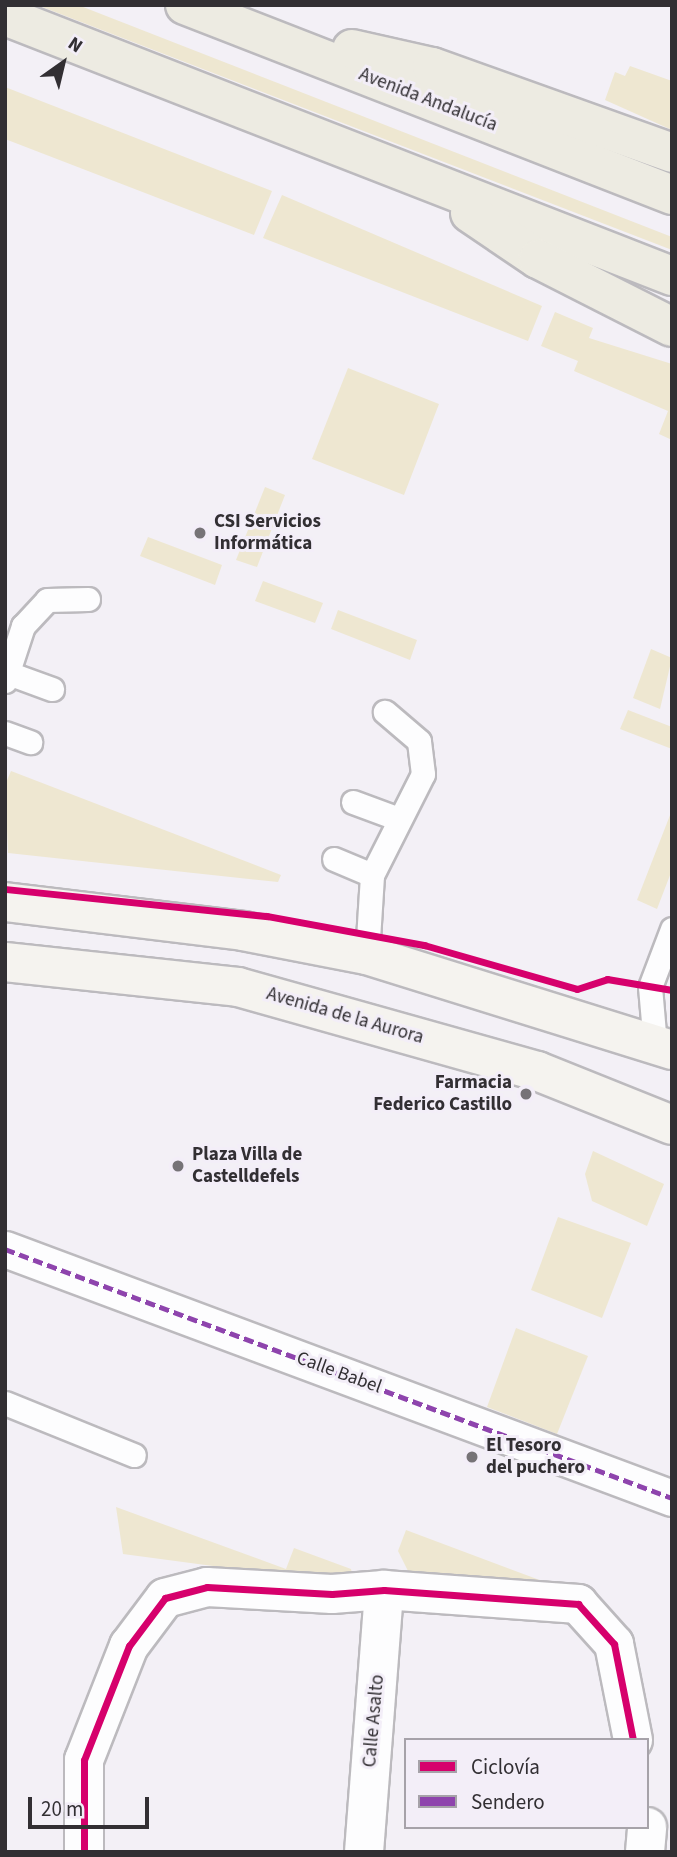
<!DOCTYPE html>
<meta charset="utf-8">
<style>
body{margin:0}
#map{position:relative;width:677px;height:1857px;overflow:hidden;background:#f3f0f6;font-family:"Source Sans 3",sans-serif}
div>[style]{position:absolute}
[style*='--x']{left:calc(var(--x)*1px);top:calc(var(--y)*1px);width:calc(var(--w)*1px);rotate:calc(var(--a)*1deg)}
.green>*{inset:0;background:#eee7d1}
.roads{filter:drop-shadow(2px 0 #bcbabe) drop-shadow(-2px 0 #bcbabe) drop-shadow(0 2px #bcbabe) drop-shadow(0 -2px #bcbabe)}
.service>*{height:23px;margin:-11.5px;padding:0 11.5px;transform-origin:11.5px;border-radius:11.5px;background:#fdfdfe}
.pedestrian>*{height:35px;margin:-17.5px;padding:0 17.5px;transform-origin:17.5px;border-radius:17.5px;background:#fdfdfe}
.minor>*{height:38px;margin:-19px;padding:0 19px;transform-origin:19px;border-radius:19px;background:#fdfdfe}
.secondary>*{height:38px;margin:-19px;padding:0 19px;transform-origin:19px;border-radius:19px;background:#f5f3ef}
.primary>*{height:38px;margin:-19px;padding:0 19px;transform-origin:19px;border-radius:19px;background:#edebe2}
.quiet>*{height:5px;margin-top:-2.5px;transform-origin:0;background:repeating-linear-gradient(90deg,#8e44ad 0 10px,transparent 0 15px)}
.cycleway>*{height:7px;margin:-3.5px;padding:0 3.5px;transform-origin:3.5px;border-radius:3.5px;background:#d6006c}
.dots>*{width:19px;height:19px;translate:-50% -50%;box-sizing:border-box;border:4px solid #f3eef8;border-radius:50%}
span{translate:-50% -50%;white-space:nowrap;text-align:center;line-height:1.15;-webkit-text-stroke:6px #f3eef8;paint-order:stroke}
.street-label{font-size:19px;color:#322f33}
.poi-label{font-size:19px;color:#322f33;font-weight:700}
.left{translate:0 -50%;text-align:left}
.right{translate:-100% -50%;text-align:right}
.frame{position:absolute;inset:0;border:7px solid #322f33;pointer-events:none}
.legend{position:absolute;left:404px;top:1738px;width:245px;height:91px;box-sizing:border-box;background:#f3eef8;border:2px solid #a6a2a9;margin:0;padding:9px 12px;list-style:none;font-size:21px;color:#322f33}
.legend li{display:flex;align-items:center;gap:14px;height:35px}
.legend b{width:35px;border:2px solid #a6a2a9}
.north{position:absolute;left:28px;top:28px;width:70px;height:70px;-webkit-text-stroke:5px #f3eef8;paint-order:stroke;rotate:34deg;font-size:19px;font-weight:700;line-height:28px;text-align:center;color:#322f33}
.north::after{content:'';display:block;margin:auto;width:24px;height:32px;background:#322f33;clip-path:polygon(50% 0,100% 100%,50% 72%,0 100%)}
.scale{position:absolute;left:28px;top:1797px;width:121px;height:32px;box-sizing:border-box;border:4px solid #322f33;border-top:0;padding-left:9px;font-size:21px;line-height:24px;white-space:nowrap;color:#322f33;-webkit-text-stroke:5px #f3eef8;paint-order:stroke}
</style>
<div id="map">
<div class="green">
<div style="clip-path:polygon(37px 5px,78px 5px,672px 237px,672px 250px)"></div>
<div style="clip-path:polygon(630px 66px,672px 81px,672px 130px,605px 100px,615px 72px,625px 76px)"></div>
<div style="clip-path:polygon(5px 87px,272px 191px,254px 235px,5px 139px)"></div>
<div style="clip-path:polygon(282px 195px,542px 306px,528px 341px,263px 238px)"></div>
<div style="clip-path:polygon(555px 312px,593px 328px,589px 338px,672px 364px,672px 440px,659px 434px,668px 411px,574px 371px,578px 361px,541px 346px)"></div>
<div style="clip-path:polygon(348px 368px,439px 404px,404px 495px,312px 459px)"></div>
<div style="clip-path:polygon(265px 487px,285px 495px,257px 567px,236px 560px)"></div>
<div style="clip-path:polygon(148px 537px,222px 565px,215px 585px,140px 556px)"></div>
<div style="clip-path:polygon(263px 581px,323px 603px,315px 623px,255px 601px)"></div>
<div style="clip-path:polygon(338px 610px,417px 640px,410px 660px,331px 629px)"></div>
<div style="clip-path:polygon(651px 649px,672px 658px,660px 709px,633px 698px)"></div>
<div style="clip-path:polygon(628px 710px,672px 727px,672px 749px,620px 729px)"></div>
<div style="clip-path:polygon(11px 771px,281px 875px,278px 882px,8px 853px,5px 785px)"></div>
<div style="clip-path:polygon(672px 810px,672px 870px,657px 909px,637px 900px)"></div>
<div style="clip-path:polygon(593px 1151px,664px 1184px,647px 1226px,592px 1201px,585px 1174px)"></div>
<div style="clip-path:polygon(558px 1217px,631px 1243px,602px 1318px,531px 1290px)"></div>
<div style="clip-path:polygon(516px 1328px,588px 1356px,557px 1434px,487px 1407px)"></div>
<div style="clip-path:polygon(116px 1507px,286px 1569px,294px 1548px,351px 1569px,353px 1578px,347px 1584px,123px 1554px)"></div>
<div style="clip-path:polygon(406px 1530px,553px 1585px,412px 1579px,398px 1551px)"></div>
</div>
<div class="roads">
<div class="service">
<div style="--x:8;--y:673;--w:47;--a:20"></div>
<div style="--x:5;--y:681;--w:58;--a:-71.9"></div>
<div style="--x:23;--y:626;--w:35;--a:-47"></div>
<div style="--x:47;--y:600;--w:41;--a:-1.4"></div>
<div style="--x:5;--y:733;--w:27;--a:20"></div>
<div style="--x:353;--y:802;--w:49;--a:20.3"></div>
<div style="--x:334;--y:859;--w:41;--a:22.8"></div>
<div style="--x:367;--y:955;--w:80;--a:-86.4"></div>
<div style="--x:372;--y:875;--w:113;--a:-63.2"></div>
<div style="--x:423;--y:774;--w:33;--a:-97"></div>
<div style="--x:419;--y:741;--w:45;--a:-139.5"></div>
<div style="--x:655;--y:1045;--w:58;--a:-94.9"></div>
<div style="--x:650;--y:987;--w:62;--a:-69.2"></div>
<div style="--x:5;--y:1403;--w:139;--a:22"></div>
</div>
<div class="pedestrian">
<div style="--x:5;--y:1249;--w:712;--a:20.47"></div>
</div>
<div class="minor">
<div style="--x:84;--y:1852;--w:92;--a:-90"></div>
<div style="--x:84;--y:1760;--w:123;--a:-68.5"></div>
<div style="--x:129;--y:1646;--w:60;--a:-53.1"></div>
<div style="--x:165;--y:1598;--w:43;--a:-14.7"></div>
<div style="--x:207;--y:1587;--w:125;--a:3.2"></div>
<div style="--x:332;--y:1594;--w:52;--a:-4.4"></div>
<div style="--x:384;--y:1590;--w:195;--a:4.1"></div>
<div style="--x:578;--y:1604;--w:54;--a:48"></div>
<div style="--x:614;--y:1644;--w:98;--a:78.8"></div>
<div style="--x:364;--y:1852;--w:263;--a:-85.6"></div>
<div style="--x:645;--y:1852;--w:25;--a:-85"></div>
</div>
<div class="secondary">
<div style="--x:5;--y:902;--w:240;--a:6.9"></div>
<div style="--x:243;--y:931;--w:126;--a:11"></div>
<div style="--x:367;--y:955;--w:319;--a:17.3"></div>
<div style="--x:5;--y:962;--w:234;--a:6.1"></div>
<div style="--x:238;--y:987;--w:311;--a:15.7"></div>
<div style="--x:537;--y:1071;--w:145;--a:21.8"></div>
</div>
<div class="primary">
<div style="--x:185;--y:5;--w:523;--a:21.31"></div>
<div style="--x:5;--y:16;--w:716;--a:21.3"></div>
<div style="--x:352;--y:49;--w:82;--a:12.7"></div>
<div style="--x:432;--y:67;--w:255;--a:19.7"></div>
<div style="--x:470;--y:213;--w:82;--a:34.1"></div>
<div style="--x:538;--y:259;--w:150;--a:26.9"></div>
</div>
</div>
<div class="quiet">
<div style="--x:5;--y:1249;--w:712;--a:20.47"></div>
</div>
<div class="cycleway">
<div style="--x:5;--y:889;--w:263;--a:5.9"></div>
<div style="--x:267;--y:916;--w:160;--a:10.5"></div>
<div style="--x:424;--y:945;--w:159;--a:16"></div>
<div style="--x:577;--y:989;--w:32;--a:-18"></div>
<div style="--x:607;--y:979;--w:66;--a:9.6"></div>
<div style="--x:84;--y:1852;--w:92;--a:-90"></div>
<div style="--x:84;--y:1760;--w:123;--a:-68.5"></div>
<div style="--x:129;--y:1646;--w:60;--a:-53.1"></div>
<div style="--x:165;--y:1598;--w:43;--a:-14.7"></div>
<div style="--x:207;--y:1587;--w:125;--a:3.2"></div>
<div style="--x:332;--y:1594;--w:52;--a:-4.4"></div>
<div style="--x:384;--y:1590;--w:195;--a:4.1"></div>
<div style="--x:578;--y:1604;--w:54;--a:48"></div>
<div style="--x:614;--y:1644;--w:98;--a:78.8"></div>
</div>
<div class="dots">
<div style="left:200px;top:533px;background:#767377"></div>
<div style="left:526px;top:1094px;background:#767377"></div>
<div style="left:178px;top:1166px;background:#767377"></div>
<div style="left:472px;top:1457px;background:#767377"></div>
</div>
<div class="street-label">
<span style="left:428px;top:100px;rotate:21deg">Avenida Andalucía</span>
<span style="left:345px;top:1016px;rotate:16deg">Avenida de la Aurora</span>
<span style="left:339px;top:1373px;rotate:20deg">Calle Babel</span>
<span style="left:374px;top:1721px;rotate:-85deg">Calle Asalto</span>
</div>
<div class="poi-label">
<span class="left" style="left:214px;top:533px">CSI Servicios<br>Informática</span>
<span class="right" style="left:512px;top:1094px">Farmacia<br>Federico Castillo</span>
<span class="left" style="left:192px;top:1166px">Plaza Villa de<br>Castelldefels</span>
<span class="left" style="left:486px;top:1457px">El Tesoro<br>del puchero</span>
</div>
<div class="frame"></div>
<ul class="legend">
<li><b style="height:9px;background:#d6006c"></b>Ciclovía</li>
<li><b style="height:9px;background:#8e44ad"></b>Sendero</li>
</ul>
<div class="north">N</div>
<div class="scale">20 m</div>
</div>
